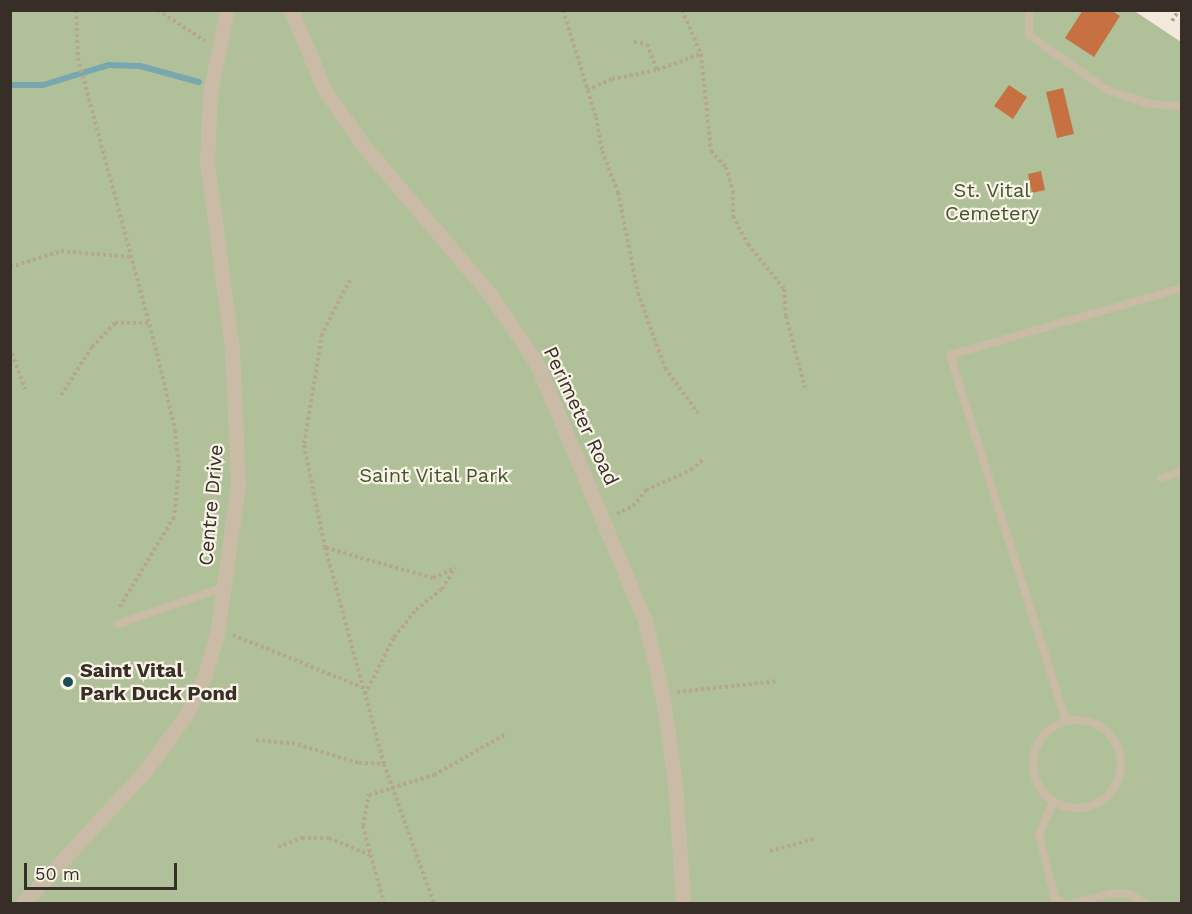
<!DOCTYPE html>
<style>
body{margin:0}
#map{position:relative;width:1192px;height:914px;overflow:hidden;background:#f2e9db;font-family:"Work Sans",sans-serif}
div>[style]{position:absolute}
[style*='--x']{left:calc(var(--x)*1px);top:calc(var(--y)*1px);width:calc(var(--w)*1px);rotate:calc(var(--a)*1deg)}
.green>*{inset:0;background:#b0c19a}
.stream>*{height:6px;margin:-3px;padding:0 3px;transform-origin:3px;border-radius:3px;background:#79a7af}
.building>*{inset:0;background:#c77143}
.path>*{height:4px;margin-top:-2px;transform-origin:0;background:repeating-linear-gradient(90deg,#b6a591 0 3px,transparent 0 6px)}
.service>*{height:8px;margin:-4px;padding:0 4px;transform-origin:4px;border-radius:4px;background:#cabba6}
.service>.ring{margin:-4px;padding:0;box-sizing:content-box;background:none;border:8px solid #cabba6;border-radius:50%}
.minor>*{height:15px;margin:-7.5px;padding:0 7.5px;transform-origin:7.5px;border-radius:7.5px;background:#cabba6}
.dots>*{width:16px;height:16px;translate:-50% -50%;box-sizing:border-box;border:3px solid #faf3e7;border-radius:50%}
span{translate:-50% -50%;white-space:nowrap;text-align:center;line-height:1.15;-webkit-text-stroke:4.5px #faf3e7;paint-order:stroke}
.park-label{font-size:20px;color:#41552b}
.street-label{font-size:20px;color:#362e27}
.poi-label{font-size:20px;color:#362e27;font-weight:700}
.left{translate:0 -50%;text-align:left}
.frame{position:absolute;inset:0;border:12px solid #362e27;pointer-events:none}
.scale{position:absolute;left:24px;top:863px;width:153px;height:27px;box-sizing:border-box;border:3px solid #362e27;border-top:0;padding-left:8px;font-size:18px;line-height:21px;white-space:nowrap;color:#362e27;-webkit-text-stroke:4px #faf3e7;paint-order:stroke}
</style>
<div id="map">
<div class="green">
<div style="clip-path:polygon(1133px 10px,1181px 42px,1181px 903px,11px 903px,10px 11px)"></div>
</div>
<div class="stream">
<div style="--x:10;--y:85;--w:33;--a:0"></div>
<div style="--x:43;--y:85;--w:69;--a:-16.9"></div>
<div style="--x:109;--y:65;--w:31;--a:2"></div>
<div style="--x:140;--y:66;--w:61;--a:15.2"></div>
</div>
<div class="building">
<div style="clip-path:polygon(1083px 10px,1111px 10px,1120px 16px,1094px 57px,1065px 38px)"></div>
<div style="clip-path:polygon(1009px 85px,1027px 97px,1013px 119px,994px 106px)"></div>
<div style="clip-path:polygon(1063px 88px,1074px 134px,1057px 138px,1046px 92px)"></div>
<div style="clip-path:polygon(1041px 171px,1045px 190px,1032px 193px,1028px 174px)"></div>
</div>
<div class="path">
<div style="--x:76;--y:10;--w:48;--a:87.6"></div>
<div style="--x:78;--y:58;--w:305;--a:75"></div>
<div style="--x:157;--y:353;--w:79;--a:76.8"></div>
<div style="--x:175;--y:430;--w:38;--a:84"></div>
<div style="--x:179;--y:468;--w:49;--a:95.8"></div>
<div style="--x:174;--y:517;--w:106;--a:121.1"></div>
<div style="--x:158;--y:10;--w:56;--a:33.4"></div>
<div style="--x:563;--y:10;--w:112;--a:72.9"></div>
<div style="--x:596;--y:117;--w:35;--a:80"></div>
<div style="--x:602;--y:151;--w:44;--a:68.7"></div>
<div style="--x:618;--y:192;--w:103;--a:78.8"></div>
<div style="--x:638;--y:293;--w:80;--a:70.2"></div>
<div style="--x:665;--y:368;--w:56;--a:53.7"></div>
<div style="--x:682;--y:10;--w:48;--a:66.6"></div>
<div style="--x:701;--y:54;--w:98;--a:84.1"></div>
<div style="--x:711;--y:151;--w:22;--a:47"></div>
<div style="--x:726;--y:167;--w:25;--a:74"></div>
<div style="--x:733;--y:191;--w:25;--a:90"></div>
<div style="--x:733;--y:216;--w:32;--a:62"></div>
<div style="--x:748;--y:244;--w:58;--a:51.3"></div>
<div style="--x:784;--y:289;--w:27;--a:86"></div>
<div style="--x:786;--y:316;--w:74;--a:75.2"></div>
<div style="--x:1172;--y:21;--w:13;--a:-58"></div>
<div style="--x:634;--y:42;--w:13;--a:9"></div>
<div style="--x:647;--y:44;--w:28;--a:69"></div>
<div style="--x:587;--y:90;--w:27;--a:-24"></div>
<div style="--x:612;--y:79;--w:46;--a:-11.3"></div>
<div style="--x:657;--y:70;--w:47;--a:-20"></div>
<div style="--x:10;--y:267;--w:53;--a:-17.4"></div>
<div style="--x:61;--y:251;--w:70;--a:4.9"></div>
<div style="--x:350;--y:280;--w:61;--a:117.4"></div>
<div style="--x:322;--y:334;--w:112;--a:99.2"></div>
<div style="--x:304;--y:445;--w:104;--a:78.4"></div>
<div style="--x:325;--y:547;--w:225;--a:74.8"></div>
<div style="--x:384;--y:764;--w:149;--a:70.3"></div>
<div style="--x:10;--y:348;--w:44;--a:69.9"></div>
<div style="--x:61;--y:395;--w:57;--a:-57.1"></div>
<div style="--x:92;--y:347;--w:33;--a:-46"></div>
<div style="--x:115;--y:323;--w:34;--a:0"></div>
<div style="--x:617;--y:514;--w:18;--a:-27"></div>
<div style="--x:633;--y:506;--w:21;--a:-51"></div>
<div style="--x:646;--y:490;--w:49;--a:-24"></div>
<div style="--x:691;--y:470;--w:18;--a:-41"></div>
<div style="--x:326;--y:548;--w:111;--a:15.7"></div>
<div style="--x:433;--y:578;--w:22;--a:-24"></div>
<div style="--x:233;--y:635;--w:139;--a:22"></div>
<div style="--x:677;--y:692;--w:101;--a:-6.3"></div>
<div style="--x:365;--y:694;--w:64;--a:-63"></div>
<div style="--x:394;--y:637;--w:35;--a:-51"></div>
<div style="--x:416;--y:610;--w:33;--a:-39"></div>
<div style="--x:442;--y:589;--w:25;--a:-58"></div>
<div style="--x:256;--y:740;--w:36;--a:5"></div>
<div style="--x:292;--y:743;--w:70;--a:16.6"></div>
<div style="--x:359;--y:763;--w:25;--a:2"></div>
<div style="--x:278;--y:847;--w:26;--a:-21"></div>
<div style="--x:302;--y:838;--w:27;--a:0"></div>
<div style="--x:329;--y:838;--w:44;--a:22.5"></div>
<div style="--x:770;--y:851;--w:46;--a:-15.3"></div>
<div style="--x:384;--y:904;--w:81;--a:-105.1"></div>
<div style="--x:363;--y:826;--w:32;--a:-79"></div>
<div style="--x:369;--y:795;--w:68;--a:-17.1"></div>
<div style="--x:434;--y:775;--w:83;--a:-29.7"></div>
</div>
<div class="service">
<div style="--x:1029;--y:10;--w:25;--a:90"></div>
<div style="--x:1029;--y:35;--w:95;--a:35.2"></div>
<div style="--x:1107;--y:90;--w:45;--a:18"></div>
<div style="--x:1150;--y:104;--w:32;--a:5"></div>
<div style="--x:1161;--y:478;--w:22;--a:-18"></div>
<div style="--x:118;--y:624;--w:112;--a:-19.2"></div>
<div class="ring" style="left:1033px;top:720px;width:80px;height:80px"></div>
<div style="--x:1066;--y:721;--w:384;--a:-107.6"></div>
<div style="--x:950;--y:355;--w:241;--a:-16.1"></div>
<div style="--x:1053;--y:802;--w:36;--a:113"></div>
<div style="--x:1039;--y:835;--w:65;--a:75.7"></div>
<div style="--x:1055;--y:898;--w:12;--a:31"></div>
<div style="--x:1071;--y:904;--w:43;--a:-14.7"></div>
<div style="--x:1113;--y:893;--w:17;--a:3"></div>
<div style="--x:1130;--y:894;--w:18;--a:34"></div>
</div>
<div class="minor">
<div style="--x:291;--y:10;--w:86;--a:67.3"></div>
<div style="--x:324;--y:89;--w:68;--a:55.1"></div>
<div style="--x:363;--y:145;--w:196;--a:49.6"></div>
<div style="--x:490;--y:294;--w:84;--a:56.1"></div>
<div style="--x:537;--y:364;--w:279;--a:67.2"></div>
<div style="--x:645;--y:621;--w:80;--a:77"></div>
<div style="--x:663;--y:699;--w:84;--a:81.8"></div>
<div style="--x:675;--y:782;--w:122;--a:86.2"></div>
<div style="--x:22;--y:904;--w:181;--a:-47.2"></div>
<div style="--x:145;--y:771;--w:73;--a:-53.9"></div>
<div style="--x:188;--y:712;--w:41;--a:-65.3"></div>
<div style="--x:205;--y:675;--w:43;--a:-73.7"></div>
<div style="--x:217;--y:634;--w:151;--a:-82"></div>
<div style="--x:238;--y:484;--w:135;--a:-92.5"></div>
<div style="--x:232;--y:349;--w:189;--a:-97.6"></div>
<div style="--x:207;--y:162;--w:70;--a:-87.5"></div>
<div style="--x:210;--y:92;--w:84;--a:-78.3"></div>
</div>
<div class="dots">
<div style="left:68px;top:682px;background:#1c4e58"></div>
</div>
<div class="park-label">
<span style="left:992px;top:202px">St. Vital<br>Cemetery</span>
<span style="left:434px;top:475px">Saint Vital Park</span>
</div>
<div class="street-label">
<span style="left:581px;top:416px;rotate:65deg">Perimeter Road</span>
<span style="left:211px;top:505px;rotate:-85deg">Centre Drive</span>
</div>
<div class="poi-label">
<span class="left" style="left:80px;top:682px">Saint Vital<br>Park Duck Pond</span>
</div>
<div class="frame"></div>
<div class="scale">50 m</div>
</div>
